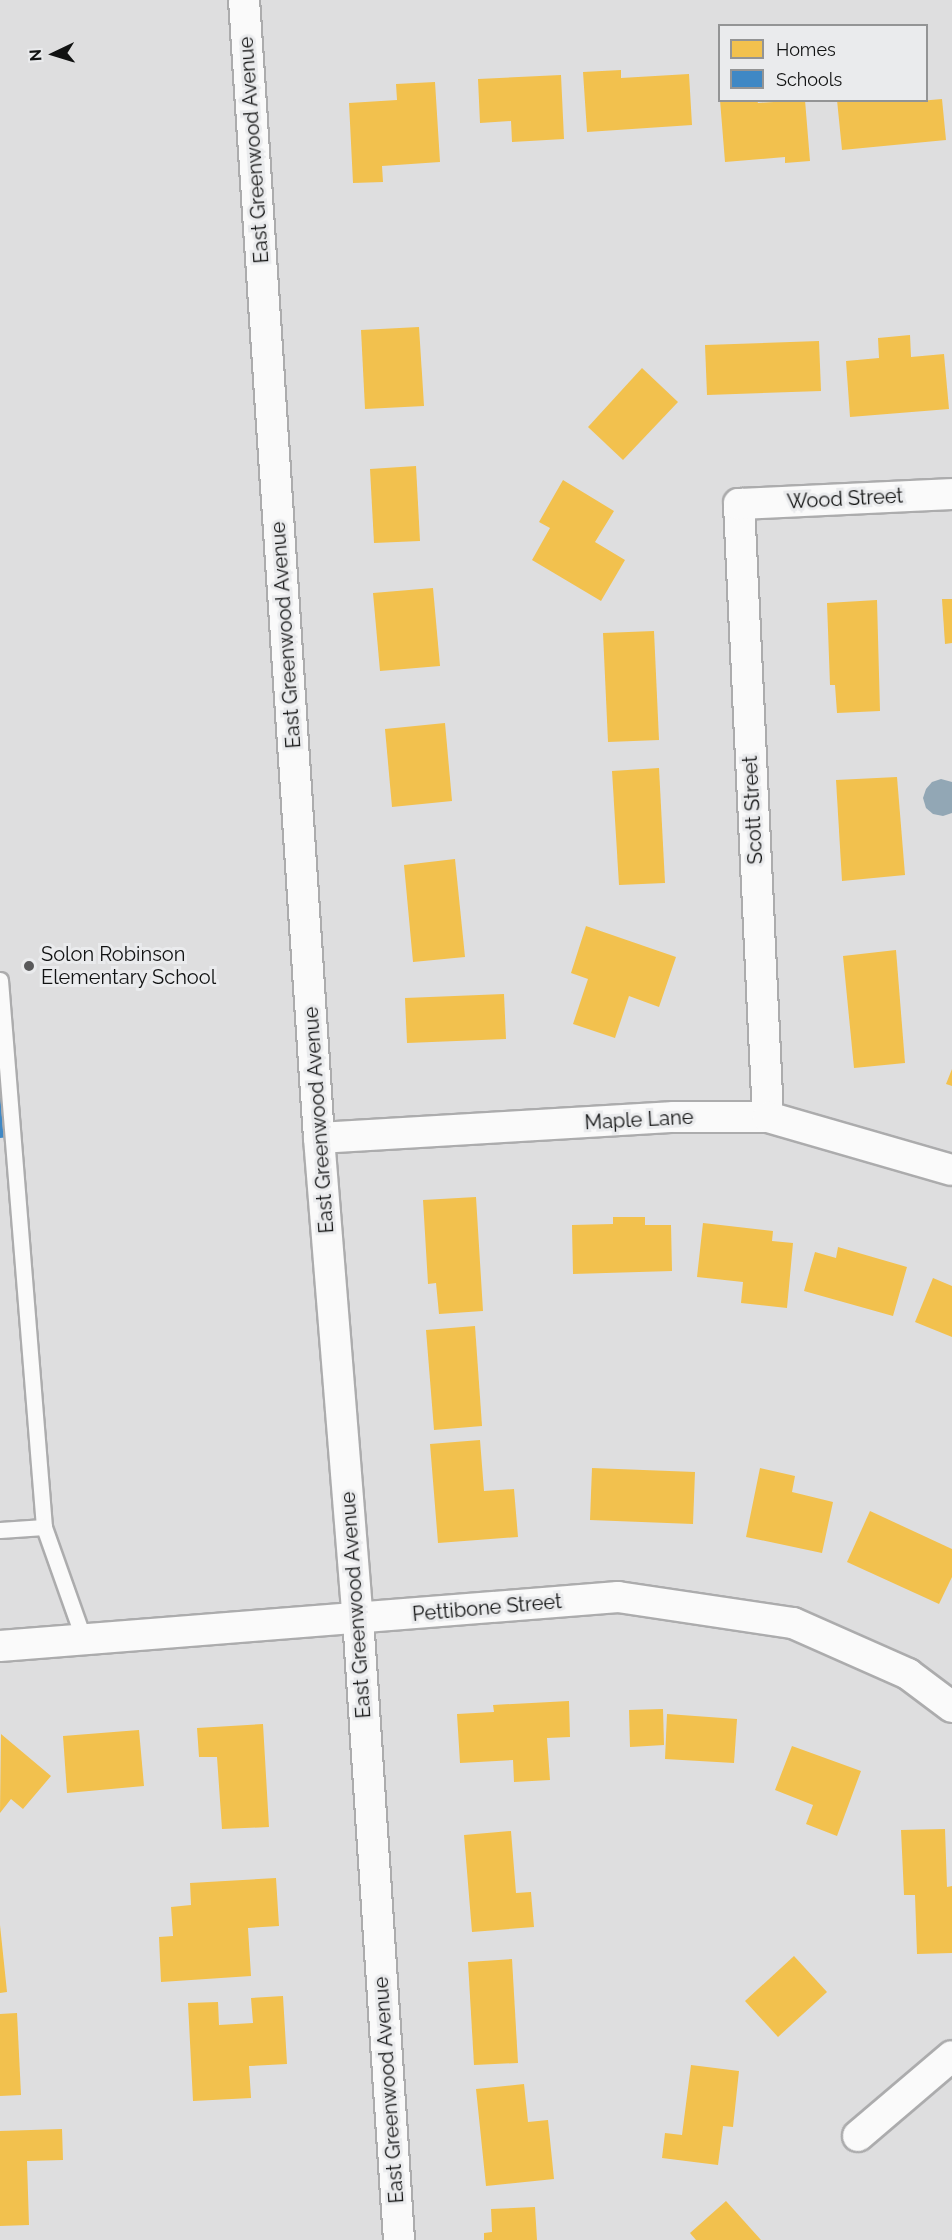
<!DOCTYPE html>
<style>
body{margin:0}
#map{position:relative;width:952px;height:2240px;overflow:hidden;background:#dededf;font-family:Raleway,sans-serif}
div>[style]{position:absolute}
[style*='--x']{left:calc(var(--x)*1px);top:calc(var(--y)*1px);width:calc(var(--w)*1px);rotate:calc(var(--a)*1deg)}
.water>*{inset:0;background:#92a7b5}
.homes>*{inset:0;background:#f2c14e}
.schools>*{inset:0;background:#3f88c5}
.roads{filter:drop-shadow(2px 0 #acacad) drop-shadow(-2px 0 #acacad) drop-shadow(0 2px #acacad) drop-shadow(0 -2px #acacad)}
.service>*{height:15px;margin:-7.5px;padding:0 7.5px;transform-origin:7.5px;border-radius:7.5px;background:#fafafa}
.minor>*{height:30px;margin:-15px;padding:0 15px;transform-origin:15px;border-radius:15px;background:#fafafa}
.dots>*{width:16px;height:16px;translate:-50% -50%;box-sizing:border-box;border:3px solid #eaebed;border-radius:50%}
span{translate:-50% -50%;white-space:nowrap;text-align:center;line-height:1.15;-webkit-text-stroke:6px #eaebed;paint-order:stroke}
.street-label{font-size:20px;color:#111212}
.poi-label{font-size:20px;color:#111212}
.left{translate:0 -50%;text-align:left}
.legend{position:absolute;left:718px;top:24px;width:210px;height:78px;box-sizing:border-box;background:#eaebed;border:2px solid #939495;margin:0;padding:8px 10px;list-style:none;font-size:18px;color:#111212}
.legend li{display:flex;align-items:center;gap:12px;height:30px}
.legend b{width:30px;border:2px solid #939495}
.north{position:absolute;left:24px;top:24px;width:60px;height:60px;-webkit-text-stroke:4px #eaebed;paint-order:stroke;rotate:266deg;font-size:16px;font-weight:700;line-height:24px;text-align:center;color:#111212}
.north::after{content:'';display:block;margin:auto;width:21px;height:27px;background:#111212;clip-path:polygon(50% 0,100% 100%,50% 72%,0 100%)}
</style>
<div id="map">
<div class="water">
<div style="clip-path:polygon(941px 779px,952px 782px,952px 813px,943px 816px,933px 814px,926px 808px,923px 798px,926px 789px,932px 782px)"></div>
</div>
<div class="homes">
<div style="clip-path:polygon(621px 70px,621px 78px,689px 74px,692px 125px,587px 132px,583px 72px)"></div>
<div style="clip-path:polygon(561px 75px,564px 139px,512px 142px,511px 121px,480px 123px,478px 79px)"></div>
<div style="clip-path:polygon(435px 82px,440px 162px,382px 166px,383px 182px,353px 183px,349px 103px,397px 100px,396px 84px)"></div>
<div style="clip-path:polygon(942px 99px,946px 140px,842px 150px,837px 100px,908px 102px)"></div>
<div style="clip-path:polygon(720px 100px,757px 100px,758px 103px,805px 100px,810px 161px,785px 163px,785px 157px,725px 162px)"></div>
<div style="clip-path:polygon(419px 327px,424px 406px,365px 409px,361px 330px)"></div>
<div style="clip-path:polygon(910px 335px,911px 357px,944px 354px,949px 409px,850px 417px,846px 361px,879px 358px,878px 338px)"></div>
<div style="clip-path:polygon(819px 341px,821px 391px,707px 395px,705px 345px)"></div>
<div style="clip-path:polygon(642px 368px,678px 402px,623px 460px,588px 427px)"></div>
<div style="clip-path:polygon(416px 466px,420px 541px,374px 543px,370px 469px)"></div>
<div style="clip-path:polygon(563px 480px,614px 511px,595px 542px,625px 560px,601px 601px,532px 560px,550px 528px,539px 522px)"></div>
<div style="clip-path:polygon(433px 588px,440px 666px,380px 671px,373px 593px)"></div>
<div style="clip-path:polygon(942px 599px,952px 599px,952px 643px,945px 644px)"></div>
<div style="clip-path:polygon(877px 600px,880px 711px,837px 713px,835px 685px,830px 685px,827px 603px)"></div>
<div style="clip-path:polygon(654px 631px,659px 740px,608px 742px,603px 633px)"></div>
<div style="clip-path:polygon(445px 723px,452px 801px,392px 807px,385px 729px)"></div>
<div style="clip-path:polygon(659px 768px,665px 883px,619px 885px,612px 771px)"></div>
<div style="clip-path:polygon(897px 777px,905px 875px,842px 881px,836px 780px)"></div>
<div style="clip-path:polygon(455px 859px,465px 957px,413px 962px,404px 865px)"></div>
<div style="clip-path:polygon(586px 926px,676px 957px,659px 1007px,629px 996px,615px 1038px,573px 1024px,588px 979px,571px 973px)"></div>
<div style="clip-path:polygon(896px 950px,905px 1063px,854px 1068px,843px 956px)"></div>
<div style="clip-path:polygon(504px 994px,506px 1039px,407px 1043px,405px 998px)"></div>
<div style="clip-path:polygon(952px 1069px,952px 1086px,946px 1084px)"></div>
<div style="clip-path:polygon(476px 1197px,483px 1311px,439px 1314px,436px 1283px,428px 1284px,423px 1200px)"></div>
<div style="clip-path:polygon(613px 1217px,645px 1217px,645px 1225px,671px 1225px,672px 1271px,573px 1274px,572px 1225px,613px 1224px)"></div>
<div style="clip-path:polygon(703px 1223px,773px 1231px,772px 1241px,793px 1243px,787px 1308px,741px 1303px,743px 1282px,697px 1277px)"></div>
<div style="clip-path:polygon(838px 1247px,907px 1267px,893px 1316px,804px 1291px,815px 1252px,836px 1258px)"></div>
<div style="clip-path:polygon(933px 1278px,952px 1286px,952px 1337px,915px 1322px)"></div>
<div style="clip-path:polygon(475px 1326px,482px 1426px,434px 1430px,426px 1330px)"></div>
<div style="clip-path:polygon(480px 1440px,484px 1491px,514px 1489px,518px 1537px,438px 1543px,430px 1444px)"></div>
<div style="clip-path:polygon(592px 1468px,695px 1472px,693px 1524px,590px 1520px)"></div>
<div style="clip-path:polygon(760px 1468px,795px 1476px,792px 1492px,833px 1502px,822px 1553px,746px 1537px)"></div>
<div style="clip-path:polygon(870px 1511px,952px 1549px,952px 1577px,939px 1604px,847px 1562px)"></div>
<div style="clip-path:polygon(569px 1701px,570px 1737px,547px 1738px,550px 1780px,514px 1782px,513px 1760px,460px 1763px,457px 1714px,494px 1712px,493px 1705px)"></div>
<div style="clip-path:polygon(663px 1709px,664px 1745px,630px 1747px,629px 1710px)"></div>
<div style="clip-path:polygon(667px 1714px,737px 1719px,734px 1763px,665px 1759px)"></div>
<div style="clip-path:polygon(263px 1724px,269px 1827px,222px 1829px,217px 1757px,199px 1757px,197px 1728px)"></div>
<div style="clip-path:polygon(139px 1730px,144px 1786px,67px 1793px,63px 1736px)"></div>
<div style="clip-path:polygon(1px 1734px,51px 1776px,23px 1809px,11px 1799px,0 1813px)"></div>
<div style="clip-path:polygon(792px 1746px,861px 1771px,837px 1836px,806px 1824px,813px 1805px,775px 1790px)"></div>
<div style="clip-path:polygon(945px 1829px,947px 1887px,952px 1886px,952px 1953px,917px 1954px,915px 1895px,904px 1895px,901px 1830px)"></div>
<div style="clip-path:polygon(511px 1831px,516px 1893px,531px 1892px,534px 1927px,472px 1932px,464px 1835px)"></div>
<div style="clip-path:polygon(276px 1878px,279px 1926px,248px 1928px,251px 1976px,161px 1982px,159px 1937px,173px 1936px,171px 1907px,191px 1905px,190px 1883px)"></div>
<div style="clip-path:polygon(0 1925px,7px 1992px,0 1993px)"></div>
<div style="clip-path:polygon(794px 1956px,827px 1992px,778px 2037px,745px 2001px)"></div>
<div style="clip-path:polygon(512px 1959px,518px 2063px,474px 2065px,468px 1962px)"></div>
<div style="clip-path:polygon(283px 1996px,287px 2064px,249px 2066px,251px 2098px,193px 2101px,188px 2003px,218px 2002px,219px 2025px,253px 2023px,251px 1998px)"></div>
<div style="clip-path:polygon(17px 2013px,21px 2095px,0 2096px,0 2014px)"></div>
<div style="clip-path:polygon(691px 2065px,739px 2071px,733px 2127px,723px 2126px,718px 2165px,662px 2158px,665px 2133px,682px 2135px)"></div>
<div style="clip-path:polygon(524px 2084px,528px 2122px,548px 2120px,554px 2179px,486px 2186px,476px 2089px)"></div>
<div style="clip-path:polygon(62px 2129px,63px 2160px,27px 2161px,29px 2225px,0 2226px,0 2131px)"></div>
<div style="clip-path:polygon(726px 2201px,761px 2240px,696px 2240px,690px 2233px)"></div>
<div style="clip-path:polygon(535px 2207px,537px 2240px,484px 2240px,484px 2233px,492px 2232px,491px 2209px)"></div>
</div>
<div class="schools">
<div style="clip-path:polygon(6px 1097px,9px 1137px,0 1138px,0 1098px)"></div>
</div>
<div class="roads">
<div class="service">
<div style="--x:0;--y:980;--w:549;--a:85.4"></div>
<div style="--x:0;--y:1530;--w:44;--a:-3.9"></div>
<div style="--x:44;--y:1527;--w:120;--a:70.5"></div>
</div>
<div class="minor">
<div style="--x:244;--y:0;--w:1140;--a:86.23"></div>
<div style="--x:319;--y:1138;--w:482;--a:85.4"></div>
<div style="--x:358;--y:1618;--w:623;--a:86.23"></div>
<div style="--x:768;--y:1117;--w:614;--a:-92.71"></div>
<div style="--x:739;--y:504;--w:213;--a:-2.7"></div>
<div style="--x:319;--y:1138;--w:356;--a:-3.4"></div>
<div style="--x:674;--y:1117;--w:94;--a:0"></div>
<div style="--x:768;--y:1117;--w:191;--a:16.1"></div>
<div style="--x:0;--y:1646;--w:620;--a:-4.53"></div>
<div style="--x:618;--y:1597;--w:177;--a:8.5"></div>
<div style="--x:793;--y:1623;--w:126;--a:23.9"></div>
<div style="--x:908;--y:1674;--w:55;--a:36.9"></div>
<div style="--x:858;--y:2136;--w:123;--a:-40.4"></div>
</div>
</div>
<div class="dots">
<div style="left:29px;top:966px;background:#59595a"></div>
</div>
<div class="street-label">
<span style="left:254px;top:150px;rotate:-94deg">East Greenwood Avenue</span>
<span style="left:845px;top:499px;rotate:-3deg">Wood Street</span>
<span style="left:286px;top:635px;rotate:-94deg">East Greenwood Avenue</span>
<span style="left:753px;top:810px;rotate:-93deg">Scott Street</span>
<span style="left:319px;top:1120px;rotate:-94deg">East Greenwood Avenue</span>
<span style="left:639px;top:1120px;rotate:-3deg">Maple Lane</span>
<span style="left:356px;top:1605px;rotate:-94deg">East Greenwood Avenue</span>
<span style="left:487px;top:1608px;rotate:-5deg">Pettibone Street</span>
<span style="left:389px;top:2090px;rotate:-94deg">East Greenwood Avenue</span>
</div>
<div class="poi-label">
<span class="left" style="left:41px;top:966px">Solon Robinson<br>Elementary School</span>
</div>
<ul class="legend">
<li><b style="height:16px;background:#f2c14e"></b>Homes</li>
<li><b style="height:16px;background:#3f88c5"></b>Schools</li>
</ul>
<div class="north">N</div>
</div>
